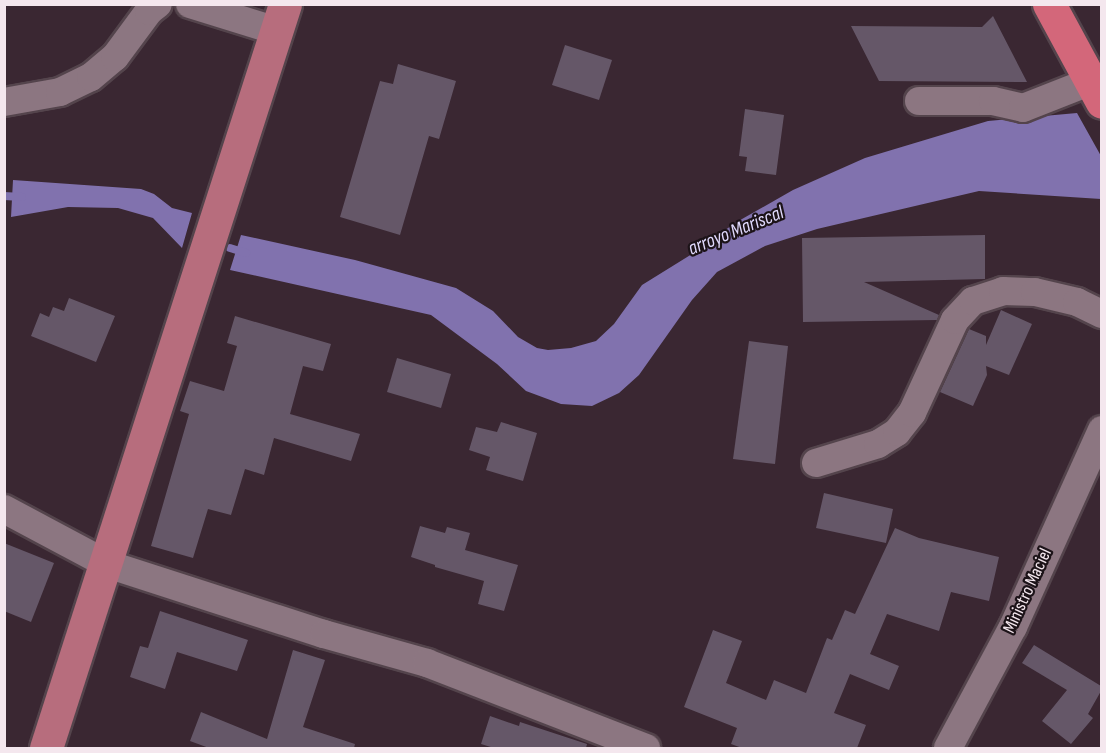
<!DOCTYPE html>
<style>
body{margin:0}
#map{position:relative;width:1106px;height:753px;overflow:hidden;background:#3a2732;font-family:"Sofia Sans Condensed",sans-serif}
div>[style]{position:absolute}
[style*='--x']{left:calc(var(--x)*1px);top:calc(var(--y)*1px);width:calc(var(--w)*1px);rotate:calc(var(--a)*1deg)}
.water>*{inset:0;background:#8172ae}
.stream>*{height:8px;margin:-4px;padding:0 4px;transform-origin:4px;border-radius:4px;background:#8172ae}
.building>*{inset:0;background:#655768}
.roads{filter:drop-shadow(2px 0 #54444c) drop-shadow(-2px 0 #54444c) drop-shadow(0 2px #54444c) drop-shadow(0 -2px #54444c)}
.minor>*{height:28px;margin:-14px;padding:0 14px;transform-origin:14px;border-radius:14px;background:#8c7681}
.major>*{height:33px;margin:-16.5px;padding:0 16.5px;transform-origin:16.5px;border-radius:16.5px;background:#b76d7d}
.highway>*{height:33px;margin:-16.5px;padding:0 16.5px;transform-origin:16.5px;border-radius:16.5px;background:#d3677a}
span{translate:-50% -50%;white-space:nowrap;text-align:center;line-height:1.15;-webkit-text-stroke:4.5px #1c1318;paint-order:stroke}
.street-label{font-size:18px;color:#f4e7ee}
.water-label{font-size:20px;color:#dfd8fb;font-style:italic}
.frame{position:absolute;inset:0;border:6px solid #f4e7ee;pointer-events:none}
</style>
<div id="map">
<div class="water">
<div style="clip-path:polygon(1077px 113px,1101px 156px,1101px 199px,979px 191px,817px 229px,765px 246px,717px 272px,692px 300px,639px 375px,619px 393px,592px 406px,561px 404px,526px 391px,497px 364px,431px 315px,230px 270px,241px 235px,355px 260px,456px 288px,493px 311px,518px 337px,537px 348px,548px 350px,571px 348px,596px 341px,614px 324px,642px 285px,692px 254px,735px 223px,793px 190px,865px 158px,988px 121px)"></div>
<div style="clip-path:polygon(13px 180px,141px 189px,154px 194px,172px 208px,192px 213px,182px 248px,153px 218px,118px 208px,68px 207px,11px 217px)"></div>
</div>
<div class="stream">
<div style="--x:4;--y:196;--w:18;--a:3"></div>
<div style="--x:230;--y:248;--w:17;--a:17"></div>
</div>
<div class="building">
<div style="clip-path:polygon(993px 16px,1027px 82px,879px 81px,851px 26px,982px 27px)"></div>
<div style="clip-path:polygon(565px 45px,612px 60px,599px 100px,552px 85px)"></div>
<div style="clip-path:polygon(398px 64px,456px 81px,439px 139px,429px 136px,400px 235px,340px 217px,380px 81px,393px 84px)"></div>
<div style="clip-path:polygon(745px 109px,784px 115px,776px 175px,745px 171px,747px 157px,739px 156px)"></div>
<div style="clip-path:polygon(985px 235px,985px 279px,864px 282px,939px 315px,937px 320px,803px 322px,802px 238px)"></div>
<div style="clip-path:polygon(69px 298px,115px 316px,96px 362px,31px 336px,40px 313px,49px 317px,53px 307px,64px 311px)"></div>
<div style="clip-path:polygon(1001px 310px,1032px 324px,1009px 375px,986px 366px,987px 375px,973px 406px,940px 392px,969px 329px,986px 336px,986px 345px)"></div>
<div style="clip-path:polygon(235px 316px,331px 344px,323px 371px,303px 366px,290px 414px,360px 434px,351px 461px,274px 438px,264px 475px,245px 469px,231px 515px,208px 509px,193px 558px,151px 546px,189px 414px,180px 411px,190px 381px,224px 391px,237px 346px,227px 343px)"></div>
<div style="clip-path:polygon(749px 341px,788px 346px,775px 464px,733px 459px)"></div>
<div style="clip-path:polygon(397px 358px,451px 374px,441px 408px,387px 392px)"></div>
<div style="clip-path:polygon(501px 422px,537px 433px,523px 481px,486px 470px,490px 457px,469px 450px,476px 427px,497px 432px)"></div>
<div style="clip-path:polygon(824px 493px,893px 509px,886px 543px,816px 528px)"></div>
<div style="clip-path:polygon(420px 526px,445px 533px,447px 527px,470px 533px,465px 550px,518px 565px,504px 611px,478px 604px,484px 581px,435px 567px,435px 565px,411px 557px)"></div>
<div style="clip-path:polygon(895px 528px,919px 538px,999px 557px,989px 601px,951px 592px,939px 631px,887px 614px,870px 654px,899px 666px,889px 690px,850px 674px,834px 713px,866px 725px,857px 748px,742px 748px,731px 744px,737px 728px,684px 707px,713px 630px,742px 641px,726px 683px,766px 700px,774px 680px,806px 693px,827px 638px,832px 640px,845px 610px,855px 614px)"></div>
<div style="clip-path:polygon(4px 543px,54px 563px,31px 622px,4px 611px)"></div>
<div style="clip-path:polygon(160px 611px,248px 640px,237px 671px,177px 652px,165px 689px,130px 677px,140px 646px,148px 648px)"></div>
<div style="clip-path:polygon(1034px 645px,1101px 686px,1101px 691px,1088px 714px,1093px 718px,1071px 744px,1042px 721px,1067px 690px,1022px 663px)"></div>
<div style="clip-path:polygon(293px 650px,325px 660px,303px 727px,355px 744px,354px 748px,209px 748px,190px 741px,201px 712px,267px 739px)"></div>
<div style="clip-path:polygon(490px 716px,519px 726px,520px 722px,587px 744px,586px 748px,494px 748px,481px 744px)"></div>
</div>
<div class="roads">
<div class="minor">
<div style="--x:190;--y:4;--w:91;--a:17.2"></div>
<div style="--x:919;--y:101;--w:74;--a:0"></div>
<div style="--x:993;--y:101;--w:31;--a:13"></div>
<div style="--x:1023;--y:108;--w:71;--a:-21.5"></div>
<div style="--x:4;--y:102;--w:57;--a:-10.1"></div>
<div style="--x:60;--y:92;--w:34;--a:-26"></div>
<div style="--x:91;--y:77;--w:31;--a:-40"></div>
<div style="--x:115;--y:57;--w:57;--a:-53.5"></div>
<div style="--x:149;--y:11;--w:11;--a:-38"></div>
<div style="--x:816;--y:463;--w:65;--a:-17"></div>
<div style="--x:878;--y:444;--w:22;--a:-32"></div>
<div style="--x:897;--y:432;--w:24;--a:-52"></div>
<div style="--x:912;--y:413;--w:102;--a:-65.2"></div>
<div style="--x:955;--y:320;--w:26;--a:-47"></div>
<div style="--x:973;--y:301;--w:32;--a:-18"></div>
<div style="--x:1003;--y:291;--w:32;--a:2"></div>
<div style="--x:1035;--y:292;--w:43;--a:13.4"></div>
<div style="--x:1077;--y:302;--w:28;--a:26"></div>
<div style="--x:4;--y:509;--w:117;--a:28.1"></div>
<div style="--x:107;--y:564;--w:228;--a:17.9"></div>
<div style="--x:324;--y:634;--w:107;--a:15.7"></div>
<div style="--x:427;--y:663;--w:235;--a:21.2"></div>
<div style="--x:948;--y:748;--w:137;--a:-61.8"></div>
<div style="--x:1013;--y:627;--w:216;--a:-65.7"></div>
</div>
<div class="major">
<div style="--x:46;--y:748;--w:781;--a:-72.19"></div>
</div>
<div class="highway">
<div style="--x:1049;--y:4;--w:111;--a:61.6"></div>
</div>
</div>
<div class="street-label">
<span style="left:1028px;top:591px;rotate:-65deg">Ministro Maciel</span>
</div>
<div class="water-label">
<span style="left:736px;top:231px;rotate:-22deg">arroyo Mariscal</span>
</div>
<div class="frame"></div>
</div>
